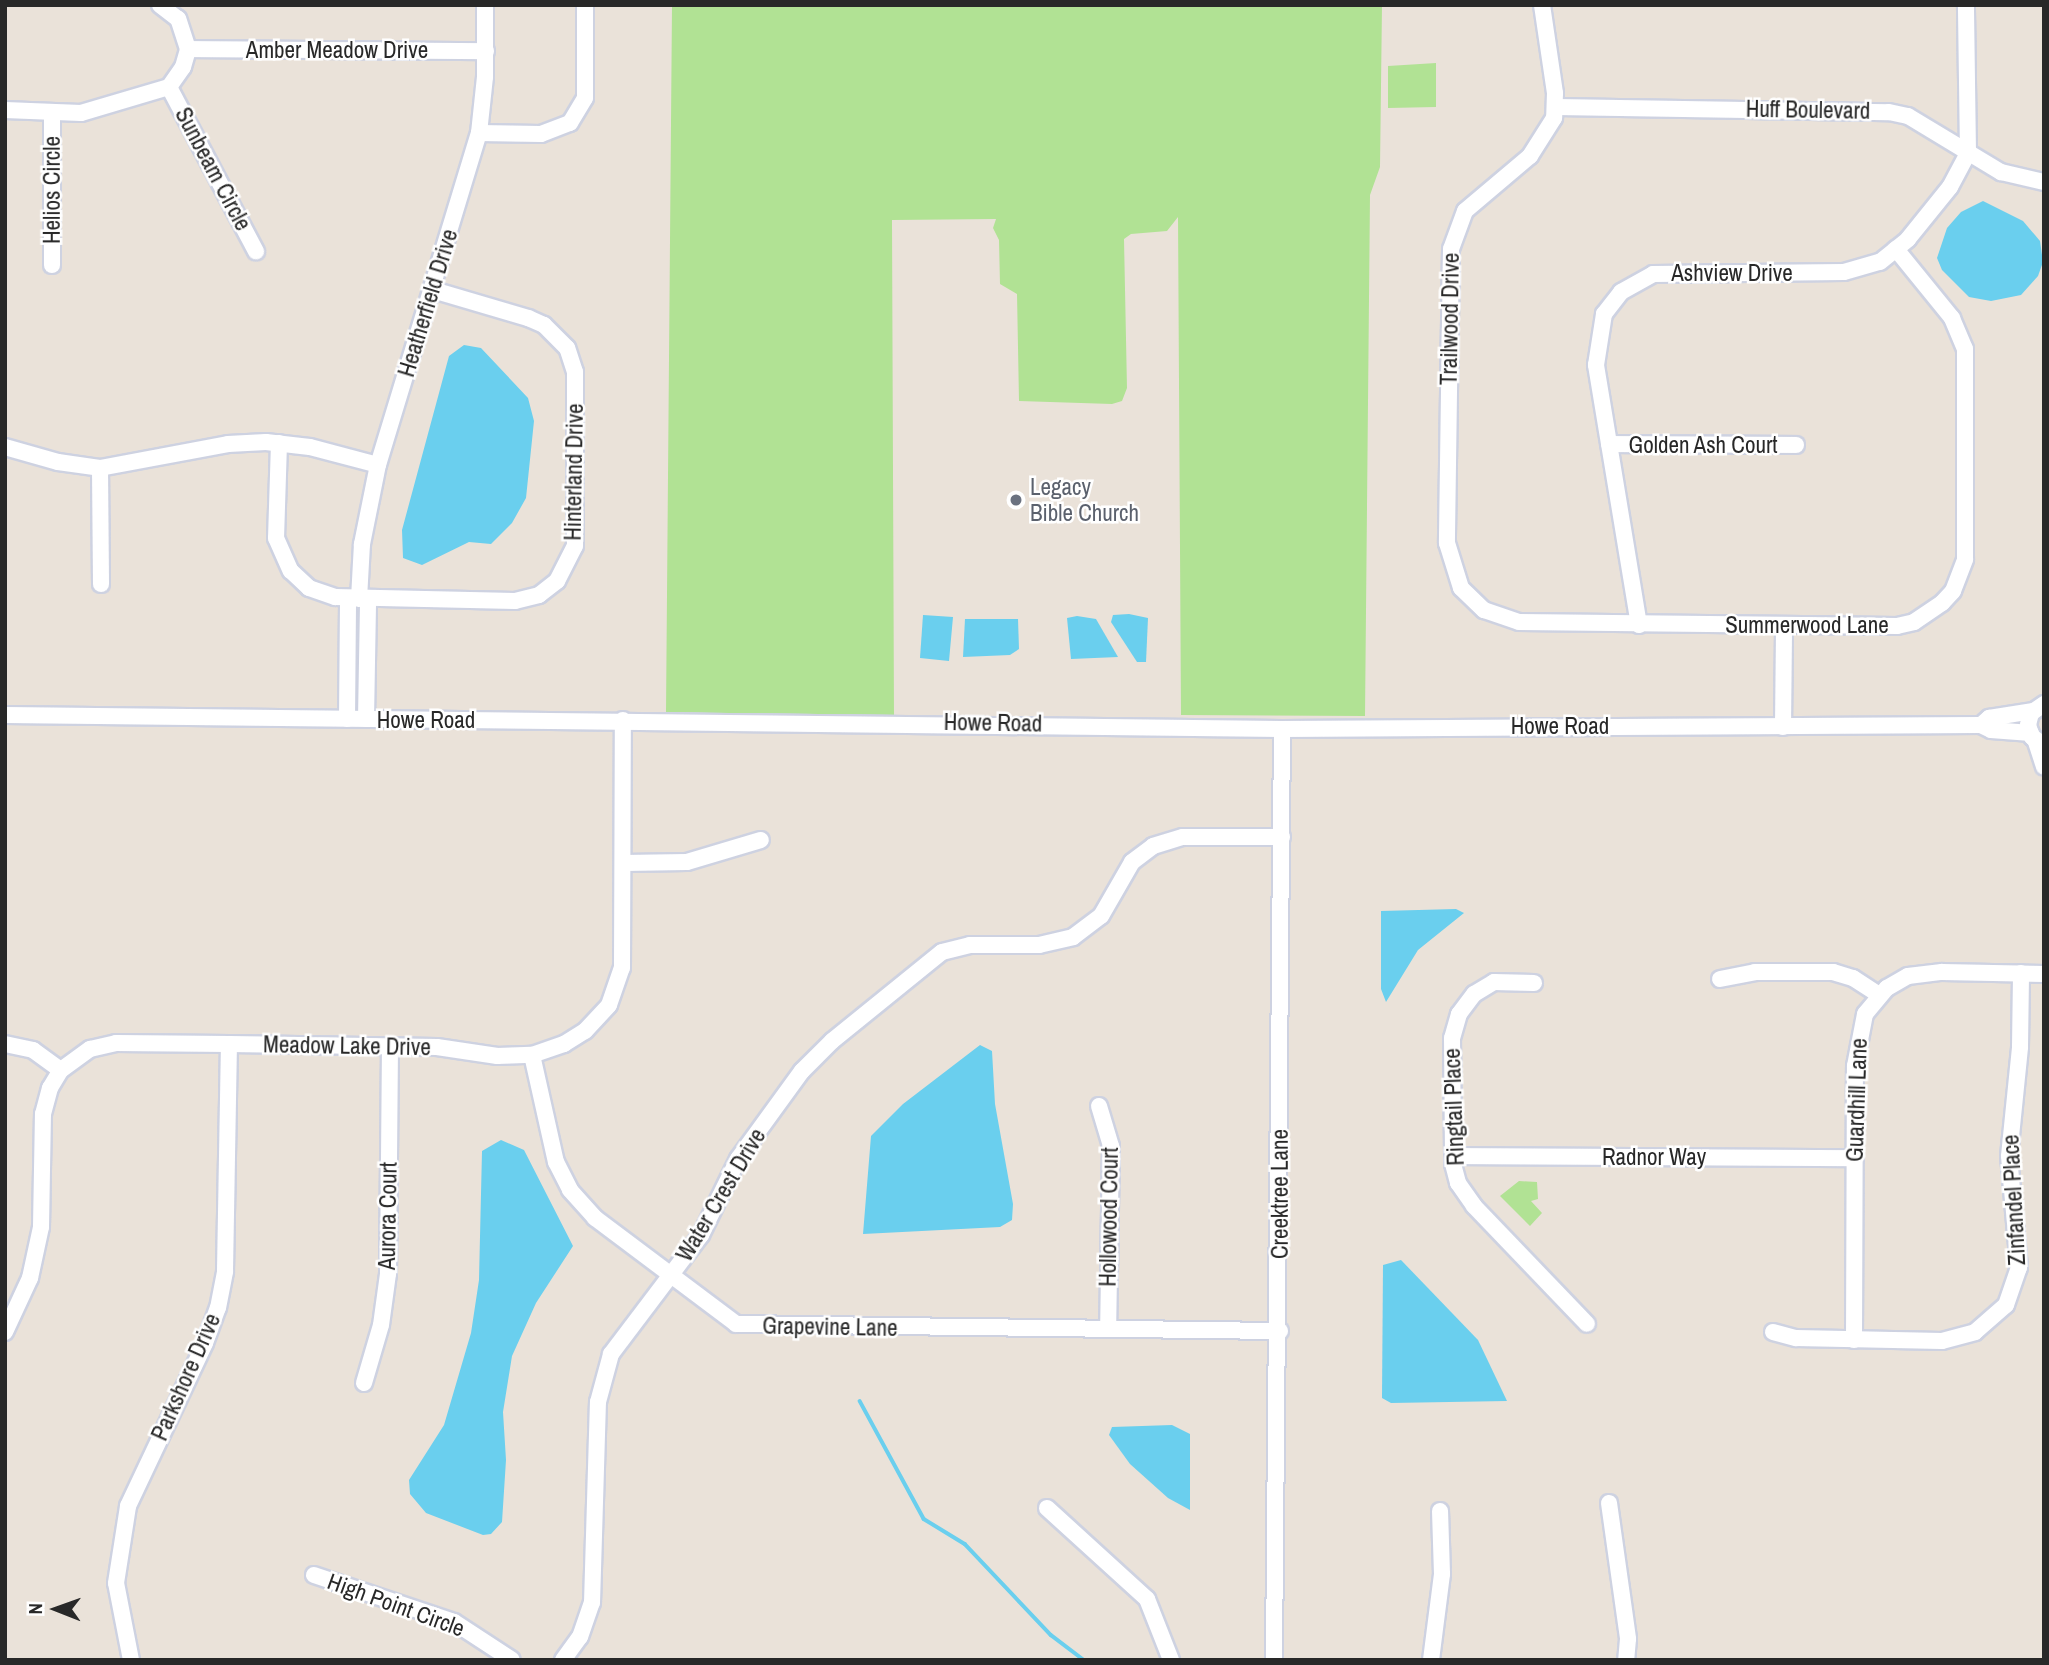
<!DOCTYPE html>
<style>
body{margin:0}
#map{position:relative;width:2049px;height:1665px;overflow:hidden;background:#eae2d9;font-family:"Archivo Narrow",sans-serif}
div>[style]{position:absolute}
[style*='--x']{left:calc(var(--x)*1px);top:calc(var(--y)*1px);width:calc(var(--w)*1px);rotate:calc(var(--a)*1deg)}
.green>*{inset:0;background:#b1e294}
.water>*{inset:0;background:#6acfee}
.stream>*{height:3.5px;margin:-1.75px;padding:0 1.75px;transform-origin:1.75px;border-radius:1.75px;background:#6acfee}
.roads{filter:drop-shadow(2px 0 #ced2e1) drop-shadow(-2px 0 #ced2e1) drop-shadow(0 2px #ced2e1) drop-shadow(0 -2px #ced2e1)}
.minor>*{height:16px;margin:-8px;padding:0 8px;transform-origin:8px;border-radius:8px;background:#fff}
.dots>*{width:19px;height:19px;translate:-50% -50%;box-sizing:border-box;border:4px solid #fff;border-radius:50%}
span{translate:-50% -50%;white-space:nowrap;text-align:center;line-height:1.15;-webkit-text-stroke:5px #fff;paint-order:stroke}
.street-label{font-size:23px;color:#282828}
.worship-label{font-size:23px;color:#5b616d}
.left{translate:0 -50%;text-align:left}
.frame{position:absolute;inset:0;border:7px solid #282828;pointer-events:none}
.north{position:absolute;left:21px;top:1574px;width:70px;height:70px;-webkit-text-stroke:5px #fff;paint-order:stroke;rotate:271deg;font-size:19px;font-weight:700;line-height:28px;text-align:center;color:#282828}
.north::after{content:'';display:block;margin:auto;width:24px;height:32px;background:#282828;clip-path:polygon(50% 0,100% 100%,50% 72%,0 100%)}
</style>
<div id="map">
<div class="green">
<div style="clip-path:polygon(672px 5px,1382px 5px,1380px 167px,1370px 195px,1365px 716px,1181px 715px,1178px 217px,1167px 231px,1131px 234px,1124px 239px,1127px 388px,1122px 401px,1112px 404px,1019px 401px,1017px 294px,1000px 284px,999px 240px,993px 228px,996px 219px,892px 220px,894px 717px,666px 712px)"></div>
<div style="clip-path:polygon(1436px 63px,1436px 107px,1388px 108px,1388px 66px)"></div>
<div style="clip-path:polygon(1519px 1181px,1537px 1182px,1538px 1199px,1531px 1201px,1542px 1213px,1530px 1226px,1500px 1196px)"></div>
</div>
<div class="water">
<div style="clip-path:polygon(1983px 201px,2023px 221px,2040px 241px,2043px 262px,2038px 276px,2021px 295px,1991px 301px,1969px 297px,1942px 270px,1937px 258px,1947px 228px,1961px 212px)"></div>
<div style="clip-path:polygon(464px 345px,481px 348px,528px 398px,534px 421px,526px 498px,512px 523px,491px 544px,469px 542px,422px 565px,403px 558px,402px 530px,449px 356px)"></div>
<div style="clip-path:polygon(1129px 614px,1148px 618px,1146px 662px,1137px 662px,1111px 622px,1113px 615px)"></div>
<div style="clip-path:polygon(923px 615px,953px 617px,949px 661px,920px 658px)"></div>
<div style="clip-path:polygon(1077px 616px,1096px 619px,1118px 657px,1071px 659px,1067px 618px)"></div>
<div style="clip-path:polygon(965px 619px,1018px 619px,1019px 649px,1010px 655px,963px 657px)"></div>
<div style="clip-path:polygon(1456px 909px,1464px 913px,1418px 950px,1386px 1002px,1381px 989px,1381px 911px)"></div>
<div style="clip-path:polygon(980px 1045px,992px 1051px,995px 1104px,1013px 1204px,1012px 1220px,1000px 1227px,863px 1234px,871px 1136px,903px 1104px)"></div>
<div style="clip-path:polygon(501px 1140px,524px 1150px,573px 1246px,536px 1303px,512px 1356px,503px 1412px,506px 1460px,502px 1522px,491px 1534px,483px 1535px,426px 1513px,410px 1494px,409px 1480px,444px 1425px,471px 1333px,479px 1280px,482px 1151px)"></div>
<div style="clip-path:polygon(1401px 1260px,1478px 1340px,1507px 1401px,1391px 1403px,1382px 1398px,1383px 1265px)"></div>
<div style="clip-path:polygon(1172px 1425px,1190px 1434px,1190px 1510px,1168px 1498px,1130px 1464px,1109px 1435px,1112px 1427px)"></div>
</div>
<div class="stream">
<div style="--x:860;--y:1401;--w:134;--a:61.5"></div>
<div style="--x:924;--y:1519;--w:48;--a:31.4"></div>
<div style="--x:965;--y:1544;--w:125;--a:46.6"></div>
<div style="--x:1051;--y:1635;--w:41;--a:37.1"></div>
</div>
<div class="roads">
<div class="minor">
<div style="--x:1542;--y:5;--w:89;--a:81.6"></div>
<div style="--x:1555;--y:93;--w:25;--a:92"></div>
<div style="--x:1554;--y:118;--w:45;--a:122.3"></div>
<div style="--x:1530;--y:156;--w:85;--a:139.8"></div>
<div style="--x:1465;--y:211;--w:40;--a:110.2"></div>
<div style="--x:1451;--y:249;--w:294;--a:90.8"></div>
<div style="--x:1447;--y:543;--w:47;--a:72.7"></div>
<div style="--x:1461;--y:588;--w:32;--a:44"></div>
<div style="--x:1484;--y:610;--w:37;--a:19"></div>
<div style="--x:1519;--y:622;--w:378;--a:0.6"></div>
<div style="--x:1897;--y:626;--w:17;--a:-13"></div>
<div style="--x:1914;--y:622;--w:34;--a:-34"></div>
<div style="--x:1942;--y:603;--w:16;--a:-47"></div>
<div style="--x:1953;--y:591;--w:34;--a:-69"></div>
<div style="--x:1965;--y:559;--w:210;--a:-90"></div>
<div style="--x:1965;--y:349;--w:34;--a:-113"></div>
<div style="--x:1952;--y:318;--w:89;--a:-129.1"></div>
<div style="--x:188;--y:49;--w:298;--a:0.4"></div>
<div style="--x:169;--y:87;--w:186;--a:62.1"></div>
<div style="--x:1556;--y:107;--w:333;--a:0.9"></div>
<div style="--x:1889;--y:112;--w:19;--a:12"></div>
<div style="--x:1908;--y:116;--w:109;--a:31.1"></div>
<div style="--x:2001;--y:172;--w:44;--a:13.1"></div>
<div style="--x:5;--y:110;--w:76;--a:2.3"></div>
<div style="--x:81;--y:113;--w:92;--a:-16.5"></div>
<div style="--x:169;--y:87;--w:24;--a:-55"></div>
<div style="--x:183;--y:67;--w:19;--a:-74"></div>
<div style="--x:188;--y:49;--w:32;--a:-108"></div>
<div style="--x:178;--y:19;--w:23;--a:-142"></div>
<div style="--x:479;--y:133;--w:62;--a:0.9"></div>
<div style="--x:541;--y:134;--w:31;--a:-21"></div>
<div style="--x:570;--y:123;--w:29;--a:-59"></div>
<div style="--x:585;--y:98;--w:93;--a:-90"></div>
<div style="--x:52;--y:265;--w:149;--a:-90"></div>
<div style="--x:279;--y:443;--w:95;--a:91.8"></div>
<div style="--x:276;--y:538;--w:36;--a:66"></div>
<div style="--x:291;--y:571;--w:25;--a:43"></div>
<div style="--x:309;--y:588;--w:28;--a:19"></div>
<div style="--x:335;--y:597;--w:180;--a:1.3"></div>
<div style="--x:515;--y:601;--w:25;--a:-14"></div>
<div style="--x:539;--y:595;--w:23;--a:-38"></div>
<div style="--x:557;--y:581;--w:39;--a:-63"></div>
<div style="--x:575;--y:546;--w:174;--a:-90"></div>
<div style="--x:575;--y:372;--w:25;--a:-108"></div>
<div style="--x:567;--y:348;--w:33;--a:-135"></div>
<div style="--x:544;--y:325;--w:17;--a:-156"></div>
<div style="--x:528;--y:318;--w:99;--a:-163.6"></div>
<div style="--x:1609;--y:444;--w:187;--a:0.3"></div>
<div style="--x:5;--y:447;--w:55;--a:15.8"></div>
<div style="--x:58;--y:462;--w:42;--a:8.1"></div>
<div style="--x:100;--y:468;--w:130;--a:-10.6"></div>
<div style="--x:228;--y:444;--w:38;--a:-3"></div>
<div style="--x:266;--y:442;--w:44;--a:6.5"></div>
<div style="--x:310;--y:447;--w:70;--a:14.8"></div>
<div style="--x:100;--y:468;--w:116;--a:89.5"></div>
<div style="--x:359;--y:599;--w:55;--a:-86.9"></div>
<div style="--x:362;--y:544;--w:81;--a:-78.6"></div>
<div style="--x:378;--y:465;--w:347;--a:-73.1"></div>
<div style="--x:479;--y:133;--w:56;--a:-83.9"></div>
<div style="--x:485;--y:77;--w:72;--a:-90"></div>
<div style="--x:1639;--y:625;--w:264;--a:-99.4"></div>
<div style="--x:1596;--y:365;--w:52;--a:-81.1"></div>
<div style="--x:1604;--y:314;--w:28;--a:-52"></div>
<div style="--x:1621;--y:292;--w:37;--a:-29"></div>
<div style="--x:1653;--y:274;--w:191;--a:-0.6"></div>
<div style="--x:1844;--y:272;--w:37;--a:-16"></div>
<div style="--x:1880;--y:262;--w:36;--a:-39"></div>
<div style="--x:1908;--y:239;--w:67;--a:-51.1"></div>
<div style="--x:1950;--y:187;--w:38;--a:-62"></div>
<div style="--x:1968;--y:153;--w:148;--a:-90.8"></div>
<div style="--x:2044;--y:704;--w:16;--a:145"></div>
<div style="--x:2031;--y:713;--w:12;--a:104"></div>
<div style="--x:2028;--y:725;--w:13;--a:72"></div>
<div style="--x:2032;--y:737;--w:14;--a:34"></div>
<div style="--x:5;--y:715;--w:1277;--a:0.63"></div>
<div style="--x:1282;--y:729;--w:699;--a:-0.33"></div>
<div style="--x:1981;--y:725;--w:11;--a:27"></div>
<div style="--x:1991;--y:730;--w:40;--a:4.3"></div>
<div style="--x:347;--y:719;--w:121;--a:-89.5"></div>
<div style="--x:366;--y:719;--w:120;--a:-89"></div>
<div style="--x:1981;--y:725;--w:11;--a:-41"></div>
<div style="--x:1989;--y:718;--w:45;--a:-9"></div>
<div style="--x:1783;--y:727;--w:102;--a:-89.4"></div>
<div style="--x:2035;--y:739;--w:29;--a:72"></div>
<div style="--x:624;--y:863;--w:63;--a:-0.9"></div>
<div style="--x:687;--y:862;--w:77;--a:-16.6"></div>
<div style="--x:1720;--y:979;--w:36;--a:-11"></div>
<div style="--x:1755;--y:972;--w:78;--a:0"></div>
<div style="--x:1833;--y:972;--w:21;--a:17"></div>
<div style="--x:1853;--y:978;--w:31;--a:33"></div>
<div style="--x:1534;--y:983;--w:40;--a:-178.6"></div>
<div style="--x:1494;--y:982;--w:23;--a:149"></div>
<div style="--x:1474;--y:994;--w:25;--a:127"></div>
<div style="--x:1459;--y:1014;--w:25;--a:106"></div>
<div style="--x:1452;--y:1038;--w:126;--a:89.5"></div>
<div style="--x:1453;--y:1164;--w:20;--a:75"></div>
<div style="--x:1458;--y:1183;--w:28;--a:55"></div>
<div style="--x:1474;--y:1206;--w:163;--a:46.2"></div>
<div style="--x:5;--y:1044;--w:29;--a:12"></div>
<div style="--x:33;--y:1050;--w:34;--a:36"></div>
<div style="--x:532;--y:1055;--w:110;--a:77.4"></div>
<div style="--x:556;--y:1162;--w:31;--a:63"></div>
<div style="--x:570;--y:1190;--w:38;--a:48"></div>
<div style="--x:595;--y:1218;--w:176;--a:36.9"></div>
<div style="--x:736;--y:1324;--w:544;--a:0.74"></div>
<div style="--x:1099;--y:1106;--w:42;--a:73.3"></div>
<div style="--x:1111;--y:1146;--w:183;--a:90.9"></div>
<div style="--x:1453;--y:1156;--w:402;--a:0.3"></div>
<div style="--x:5;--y:1332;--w:60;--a:-65.2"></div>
<div style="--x:30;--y:1278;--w:52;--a:-77.8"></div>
<div style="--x:41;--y:1227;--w:113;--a:-89"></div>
<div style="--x:43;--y:1114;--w:27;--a:-75"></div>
<div style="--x:50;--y:1088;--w:21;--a:-59"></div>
<div style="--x:61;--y:1070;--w:36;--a:-36"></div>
<div style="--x:90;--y:1049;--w:27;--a:-13"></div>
<div style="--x:116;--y:1043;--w:113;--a:0.5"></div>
<div style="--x:229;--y:1044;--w:208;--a:0.8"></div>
<div style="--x:437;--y:1047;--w:61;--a:8.5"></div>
<div style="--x:497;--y:1056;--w:35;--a:-2"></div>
<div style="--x:532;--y:1055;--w:34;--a:-19"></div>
<div style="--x:564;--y:1044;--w:25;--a:-32"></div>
<div style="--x:585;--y:1031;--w:35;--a:-47"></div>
<div style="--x:609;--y:1005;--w:39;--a:-71"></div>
<div style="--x:622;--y:968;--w:248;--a:-89.8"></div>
<div style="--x:1773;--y:1332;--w:24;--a:15"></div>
<div style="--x:1796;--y:1338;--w:146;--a:1.2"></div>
<div style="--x:1942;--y:1341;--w:34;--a:-15"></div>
<div style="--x:1975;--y:1332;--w:41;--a:-41.1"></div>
<div style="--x:2006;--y:1305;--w:39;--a:-71"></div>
<div style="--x:2019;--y:1268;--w:112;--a:-95.1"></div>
<div style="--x:2009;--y:1156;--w:110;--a:-84.2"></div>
<div style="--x:2020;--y:1047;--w:74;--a:-89.2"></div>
<div style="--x:1854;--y:1340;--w:274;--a:-89.8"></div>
<div style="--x:1855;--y:1066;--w:53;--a:-79.1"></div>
<div style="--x:1865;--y:1014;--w:34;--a:-50"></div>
<div style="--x:1887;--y:988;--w:24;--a:-30"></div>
<div style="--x:1908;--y:976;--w:34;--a:-7"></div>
<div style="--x:1942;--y:972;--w:102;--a:1.1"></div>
<div style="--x:364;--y:1383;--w:60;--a:-73.7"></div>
<div style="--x:381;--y:1325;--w:51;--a:-82.2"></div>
<div style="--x:388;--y:1274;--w:228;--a:-89.5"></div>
<div style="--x:1609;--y:1503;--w:137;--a:82"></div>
<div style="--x:1628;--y:1639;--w:21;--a:95"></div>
<div style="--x:1047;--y:1508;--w:135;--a:42.3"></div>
<div style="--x:1147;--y:1599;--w:66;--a:68.5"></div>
<div style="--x:314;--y:1575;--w:148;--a:18.6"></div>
<div style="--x:454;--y:1622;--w:69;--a:33.2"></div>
<div style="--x:131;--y:1660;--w:78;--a:-101"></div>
<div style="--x:116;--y:1583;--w:78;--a:-81.1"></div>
<div style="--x:128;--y:1506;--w:180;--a:-64.7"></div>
<div style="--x:205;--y:1343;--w:37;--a:-70"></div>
<div style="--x:218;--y:1308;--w:38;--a:-79"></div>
<div style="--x:225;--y:1271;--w:227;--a:-89"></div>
<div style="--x:563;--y:1660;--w:29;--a:-54"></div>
<div style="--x:580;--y:1637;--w:36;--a:-71"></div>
<div style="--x:592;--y:1603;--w:201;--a:-88.3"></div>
<div style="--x:598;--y:1402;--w:50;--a:-74.8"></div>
<div style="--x:611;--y:1354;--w:149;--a:-52.9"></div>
<div style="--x:701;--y:1235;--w:85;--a:-64"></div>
<div style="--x:738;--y:1159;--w:109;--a:-54"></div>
<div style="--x:802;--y:1071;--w:42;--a:-45"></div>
<div style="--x:832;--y:1041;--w:141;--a:-39"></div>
<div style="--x:942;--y:952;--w:29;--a:-14"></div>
<div style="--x:970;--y:945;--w:69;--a:0"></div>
<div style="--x:1039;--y:945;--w:35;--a:-13"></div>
<div style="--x:1073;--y:937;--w:35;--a:-37"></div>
<div style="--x:1101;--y:916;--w:62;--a:-60.1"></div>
<div style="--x:1132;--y:862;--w:26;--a:-37"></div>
<div style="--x:1153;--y:846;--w:31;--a:-17"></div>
<div style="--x:1183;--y:837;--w:99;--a:0"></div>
<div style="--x:1274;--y:1660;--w:931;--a:-89.51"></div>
<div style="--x:1431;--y:1660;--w:87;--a:-82.7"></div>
<div style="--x:1442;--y:1574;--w:63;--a:-91.8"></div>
</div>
</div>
<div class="dots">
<div style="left:1016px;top:500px;background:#6b7280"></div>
</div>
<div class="street-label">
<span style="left:337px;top:50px">Amber Meadow Drive</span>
<span style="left:1808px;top:110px;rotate:1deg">Huff Boulevard</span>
<span style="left:213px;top:169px;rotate:62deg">Sunbeam Circle</span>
<span style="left:52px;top:190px;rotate:-90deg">Helios Circle</span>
<span style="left:1732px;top:273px">Ashview Drive</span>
<span style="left:428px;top:303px;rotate:-73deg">Heatherfield Drive</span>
<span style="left:1450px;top:319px;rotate:-89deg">Trailwood Drive</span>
<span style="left:1703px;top:445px">Golden Ash Court</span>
<span style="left:574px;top:472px;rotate:-89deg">Hinterland Drive</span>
<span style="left:1807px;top:625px">Summerwood Lane</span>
<span style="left:426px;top:720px">Howe Road</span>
<span style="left:993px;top:723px;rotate:1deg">Howe Road</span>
<span style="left:1560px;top:726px">Howe Road</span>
<span style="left:347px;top:1046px;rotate:1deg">Meadow Lake Drive</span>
<span style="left:1857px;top:1100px;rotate:-88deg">Guardhill Lane</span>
<span style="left:1454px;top:1107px;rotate:-92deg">Ringtail Place</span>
<span style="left:1654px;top:1157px">Radnor Way</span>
<span style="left:1280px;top:1194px;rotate:-90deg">Creektree Lane</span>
<span style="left:721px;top:1195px;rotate:-59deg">Water Crest Drive</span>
<span style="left:2014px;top:1200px;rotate:-93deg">Zinfandel Place</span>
<span style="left:388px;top:1216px;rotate:-89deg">Aurora Court</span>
<span style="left:1109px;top:1217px;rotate:-89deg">Hollowood Court</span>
<span style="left:830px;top:1327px;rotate:1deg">Grapevine Lane</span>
<span style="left:186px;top:1377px;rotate:-66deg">Parkshore Drive</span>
<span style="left:396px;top:1605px;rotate:20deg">High Point Circle</span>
</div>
<div class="worship-label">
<span class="left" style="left:1030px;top:500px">Legacy<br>Bible Church</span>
</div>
<div class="frame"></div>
<div class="north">N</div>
</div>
